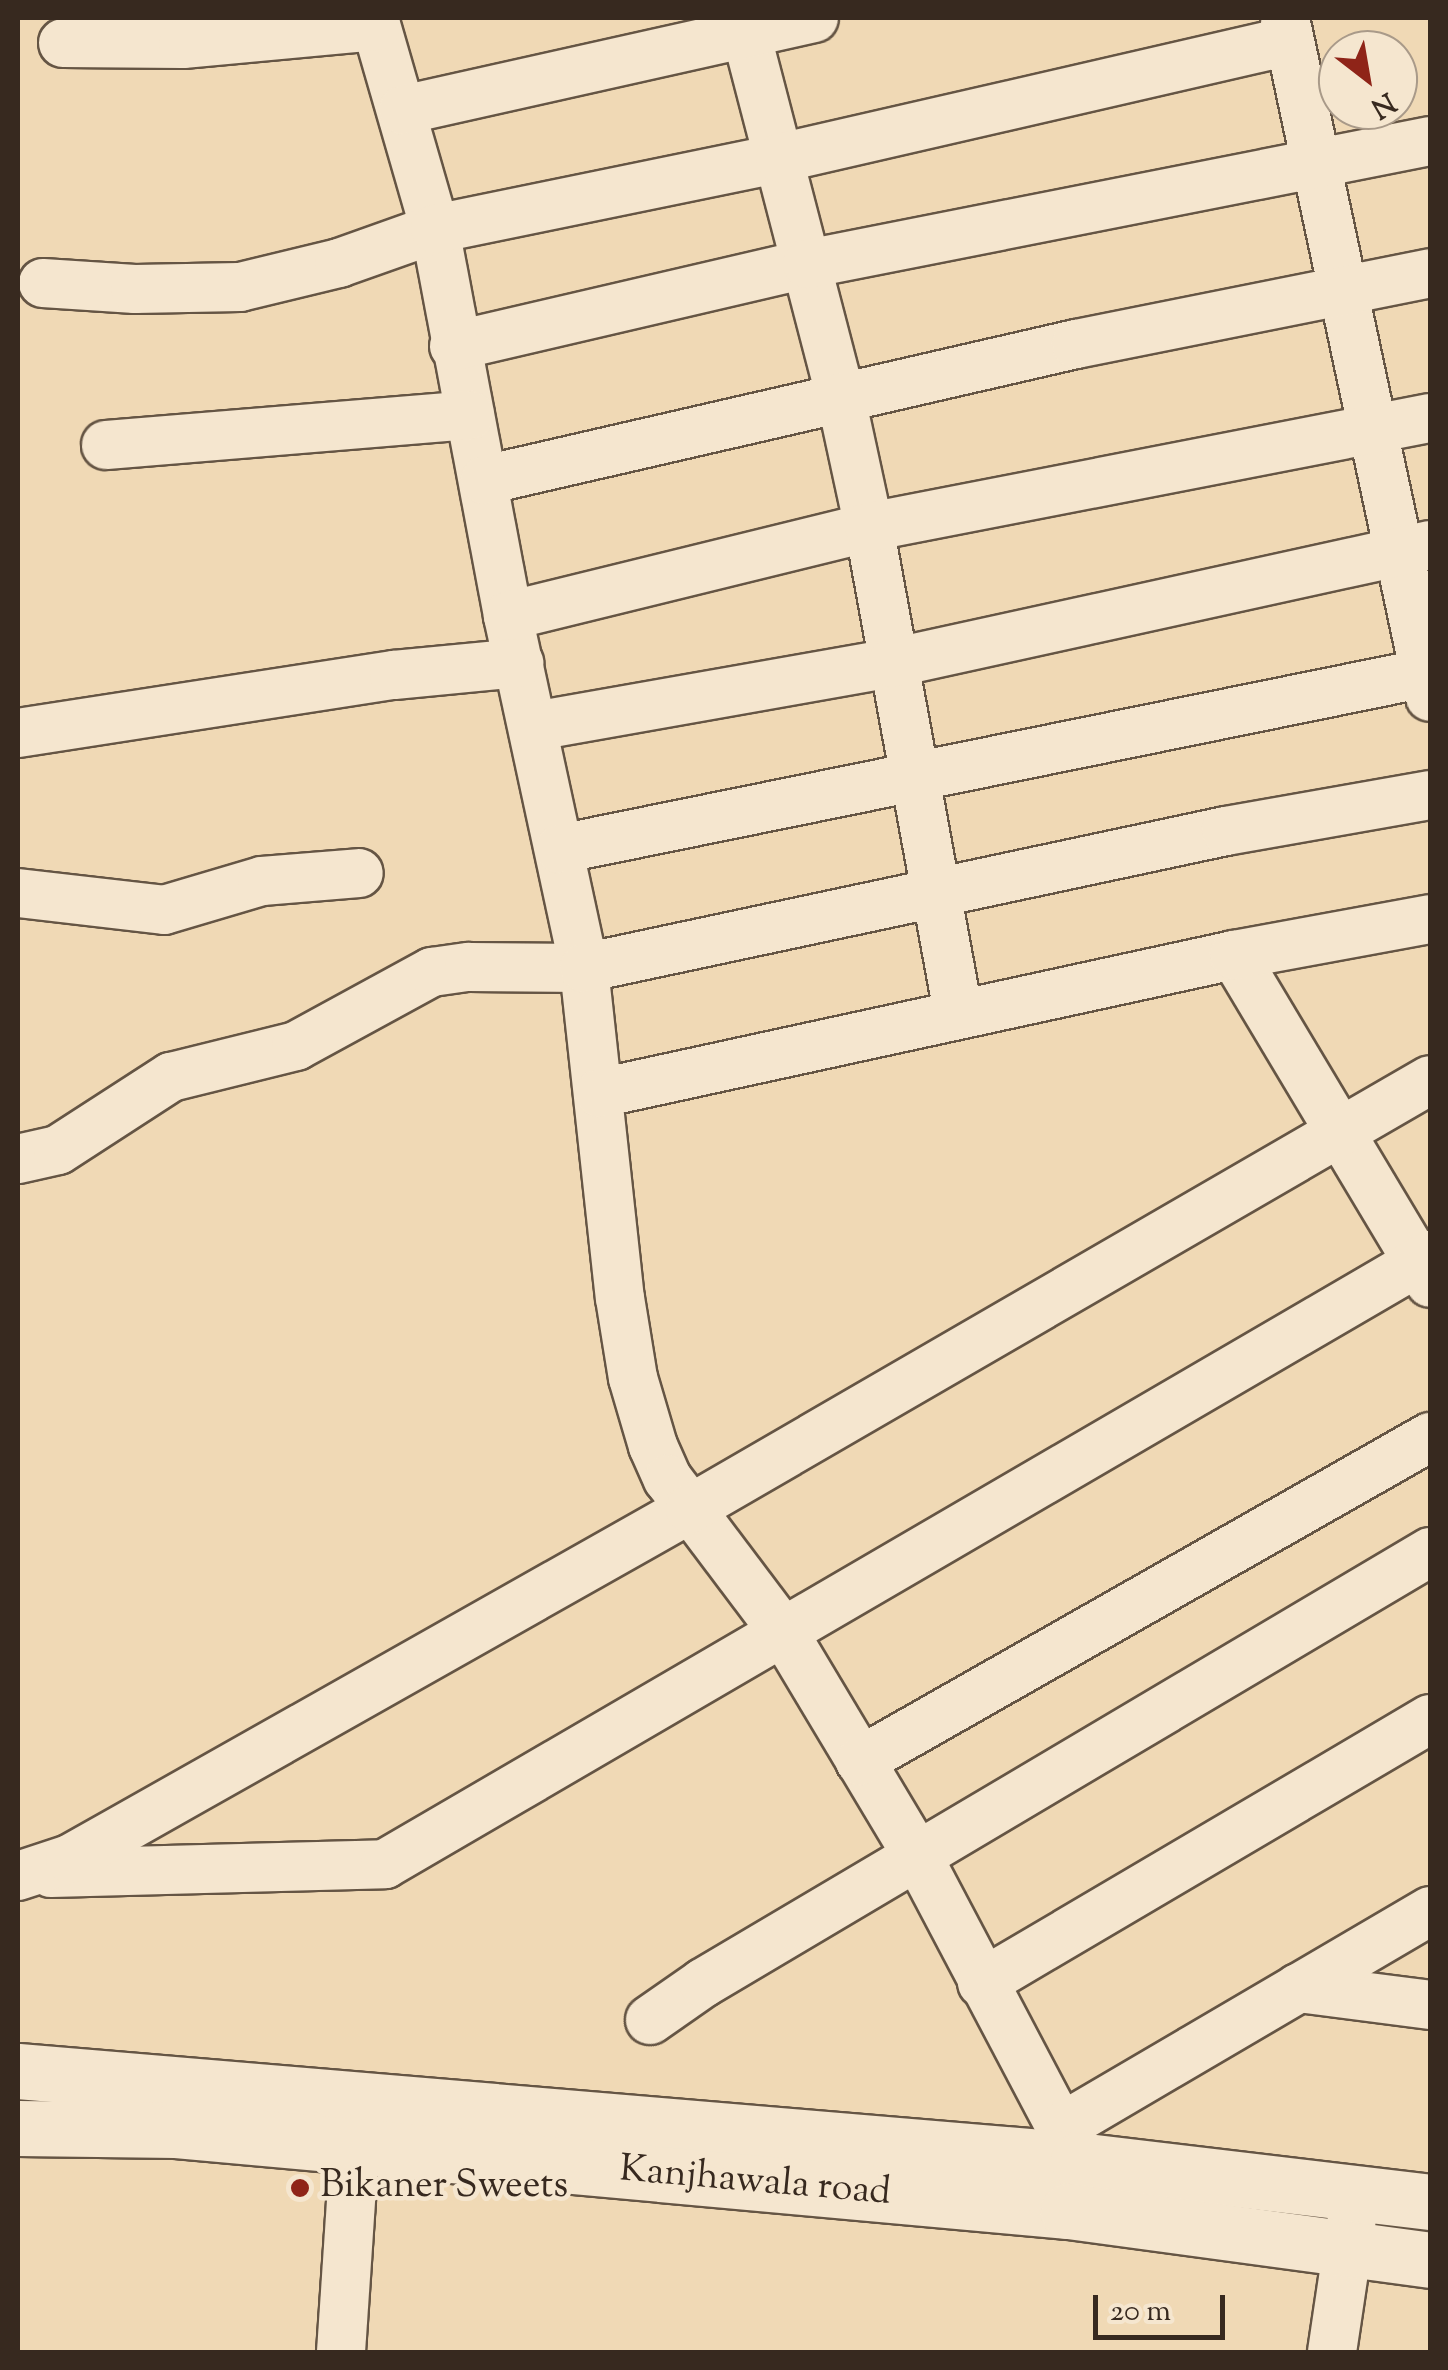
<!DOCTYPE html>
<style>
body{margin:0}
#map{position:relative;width:1448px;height:2370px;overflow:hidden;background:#f0d9b5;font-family:"Sorts Mill Goudy",serif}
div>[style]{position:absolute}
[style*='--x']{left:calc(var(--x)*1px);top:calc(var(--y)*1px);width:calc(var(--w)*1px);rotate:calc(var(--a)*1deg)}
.roads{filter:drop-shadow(2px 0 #655544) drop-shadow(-2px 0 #655544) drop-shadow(0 2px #655544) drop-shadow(0 -2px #655544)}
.street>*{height:48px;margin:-24px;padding:0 24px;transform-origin:24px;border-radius:24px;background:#f5e6cf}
.secondary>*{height:55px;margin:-27.5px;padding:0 27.5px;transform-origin:27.5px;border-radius:27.5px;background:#f5e6cf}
.dots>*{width:28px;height:28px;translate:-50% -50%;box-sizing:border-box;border:5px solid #f5e6cf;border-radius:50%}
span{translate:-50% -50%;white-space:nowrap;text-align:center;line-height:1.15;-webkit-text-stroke:9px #f5e6cf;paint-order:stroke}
.street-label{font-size:38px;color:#37291f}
.poi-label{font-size:38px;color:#37291f}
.left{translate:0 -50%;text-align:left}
.frame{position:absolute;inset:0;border:20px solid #37291f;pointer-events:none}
.north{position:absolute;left:1318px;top:30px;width:100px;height:100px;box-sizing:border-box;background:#f5e6cf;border:2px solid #a99a89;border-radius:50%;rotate:149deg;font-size:28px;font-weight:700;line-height:40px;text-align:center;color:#37291f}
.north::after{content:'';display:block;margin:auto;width:35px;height:45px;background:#8f2418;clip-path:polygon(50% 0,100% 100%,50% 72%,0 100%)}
.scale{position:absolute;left:1093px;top:2295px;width:132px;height:45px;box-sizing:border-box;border:5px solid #37291f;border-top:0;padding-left:12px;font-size:30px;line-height:35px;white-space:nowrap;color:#37291f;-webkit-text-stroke:8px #f5e6cf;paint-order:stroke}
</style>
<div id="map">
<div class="roads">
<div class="street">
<div style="--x:374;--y:18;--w:220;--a:73.9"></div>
<div style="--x:435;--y:229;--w:394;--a:79.3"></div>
<div style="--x:508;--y:616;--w:360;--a:77.8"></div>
<div style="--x:584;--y:968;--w:332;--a:83.8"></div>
<div style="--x:620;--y:1298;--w:81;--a:80.8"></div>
<div style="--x:633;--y:1378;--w:71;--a:73.6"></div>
<div style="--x:653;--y:1446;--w:36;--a:66"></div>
<div style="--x:668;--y:1479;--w:193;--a:53"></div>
<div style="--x:784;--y:1633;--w:261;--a:59.1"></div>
<div style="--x:918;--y:1857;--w:343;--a:62.2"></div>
<div style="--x:742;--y:18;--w:393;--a:75.4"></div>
<div style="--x:841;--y:398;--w:132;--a:77.8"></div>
<div style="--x:869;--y:527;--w:496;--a:79.6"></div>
<div style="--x:1285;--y:18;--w:694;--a:77.95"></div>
<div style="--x:63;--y:43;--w:120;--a:0.5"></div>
<div style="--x:183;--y:44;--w:194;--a:-5.3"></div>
<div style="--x:403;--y:110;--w:421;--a:-12.6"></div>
<div style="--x:43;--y:283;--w:92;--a:3.7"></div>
<div style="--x:135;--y:289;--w:105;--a:-1.1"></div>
<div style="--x:240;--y:287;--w:102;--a:-13.6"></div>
<div style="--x:339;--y:263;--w:102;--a:-19.5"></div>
<div style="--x:435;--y:229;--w:352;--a:-11.6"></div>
<div style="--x:780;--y:158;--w:522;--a:-12.95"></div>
<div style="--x:454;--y:346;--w:362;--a:-13.1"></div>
<div style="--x:807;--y:264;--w:635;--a:-11.17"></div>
<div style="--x:106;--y:445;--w:365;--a:-4.7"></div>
<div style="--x:485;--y:480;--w:606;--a:-12.96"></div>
<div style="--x:1076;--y:344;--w:361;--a:-11.3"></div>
<div style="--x:508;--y:616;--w:372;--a:-13.8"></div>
<div style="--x:869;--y:527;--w:571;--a:-11"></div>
<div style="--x:535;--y:726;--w:363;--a:-10"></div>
<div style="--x:892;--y:663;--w:551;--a:-12.37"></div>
<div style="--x:18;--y:733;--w:380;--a:-8.8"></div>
<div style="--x:394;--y:675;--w:126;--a:-5.5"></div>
<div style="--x:560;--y:849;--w:888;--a:-11.5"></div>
<div style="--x:18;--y:893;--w:147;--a:6.6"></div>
<div style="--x:164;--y:910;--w:102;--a:-16.5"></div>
<div style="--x:262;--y:881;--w:97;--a:-4.7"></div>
<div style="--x:1234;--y:955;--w:382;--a:59.1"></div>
<div style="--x:600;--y:1093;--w:649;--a:-12.28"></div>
<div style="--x:1234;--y:955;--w:199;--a:-10.4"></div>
<div style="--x:18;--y:1159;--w:41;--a:-12.7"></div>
<div style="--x:58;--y:1150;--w:135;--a:-32.9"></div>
<div style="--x:171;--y:1077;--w:129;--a:-13.9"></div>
<div style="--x:296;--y:1046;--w:155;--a:-28.6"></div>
<div style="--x:432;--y:972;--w:37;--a:-8"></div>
<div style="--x:469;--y:967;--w:115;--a:0.5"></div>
<div style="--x:584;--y:968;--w:656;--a:-12.05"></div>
<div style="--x:1226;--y:831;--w:207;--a:-10"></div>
<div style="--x:860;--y:1761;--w:656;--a:-29.61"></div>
<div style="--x:51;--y:1873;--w:334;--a:-1.5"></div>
<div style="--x:385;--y:1864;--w:1210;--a:-30.23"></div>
<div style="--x:18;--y:1876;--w:55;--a:-18.1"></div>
<div style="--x:70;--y:1859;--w:712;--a:-29.45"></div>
<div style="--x:690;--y:1509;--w:855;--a:-30.1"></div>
<div style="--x:982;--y:1983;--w:520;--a:-30.51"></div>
<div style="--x:1298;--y:1988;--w:133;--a:7.3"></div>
<div style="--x:650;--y:2020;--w:65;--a:-34.9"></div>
<div style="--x:703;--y:1983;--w:845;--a:-30.66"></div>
<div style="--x:1062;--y:2127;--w:427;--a:-30.4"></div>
<div style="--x:341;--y:2352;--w:241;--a:-86.2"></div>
<div style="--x:1332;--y:2352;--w:142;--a:-81.5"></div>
</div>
<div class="secondary">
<div style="--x:18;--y:2071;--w:1064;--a:4.8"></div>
<div style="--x:1078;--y:2160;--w:354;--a:6.8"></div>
<div style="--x:18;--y:2128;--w:158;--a:0.7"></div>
<div style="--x:176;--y:2130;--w:896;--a:5.19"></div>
<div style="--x:1068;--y:2211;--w:365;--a:7.7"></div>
</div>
</div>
<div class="dots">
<div style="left:300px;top:2188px;background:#8f2418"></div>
</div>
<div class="street-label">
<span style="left:755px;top:2183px;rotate:5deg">Kanjhawala road</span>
</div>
<div class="poi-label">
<span class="left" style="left:320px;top:2188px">Bikaner Sweets</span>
</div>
<div class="frame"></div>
<div class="north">N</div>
<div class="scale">20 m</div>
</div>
